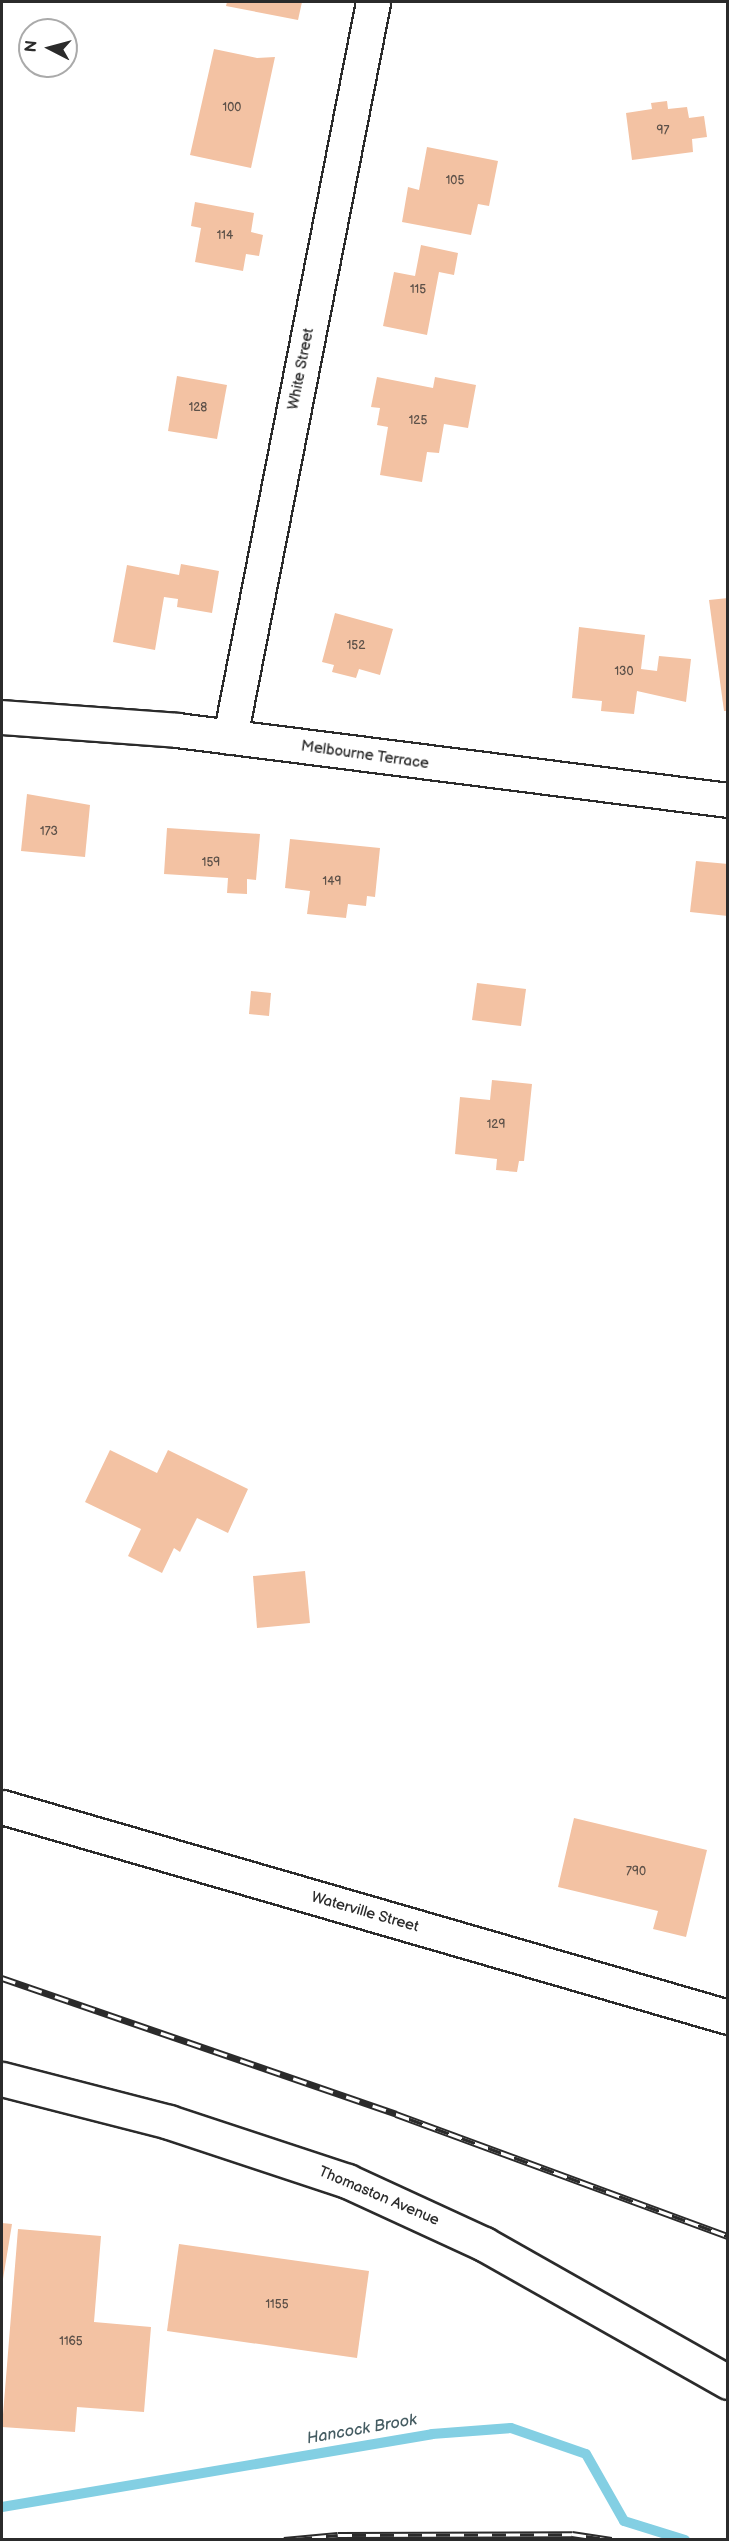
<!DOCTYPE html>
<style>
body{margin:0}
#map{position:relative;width:729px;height:2541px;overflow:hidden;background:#fff;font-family:"Balsamiq Sans",sans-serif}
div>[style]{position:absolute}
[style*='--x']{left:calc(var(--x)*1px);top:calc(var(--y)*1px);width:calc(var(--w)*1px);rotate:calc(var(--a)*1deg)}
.stream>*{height:10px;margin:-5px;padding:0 5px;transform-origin:5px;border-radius:5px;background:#83cfe3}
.building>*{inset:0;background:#f3c2a3}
.roads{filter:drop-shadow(2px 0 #2b2b2b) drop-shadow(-2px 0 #2b2b2b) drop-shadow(0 2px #2b2b2b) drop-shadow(0 -2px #2b2b2b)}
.street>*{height:33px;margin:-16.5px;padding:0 16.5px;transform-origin:16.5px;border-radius:16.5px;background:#fff}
.secondary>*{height:33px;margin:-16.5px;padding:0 16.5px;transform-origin:16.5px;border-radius:16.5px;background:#fff}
.rail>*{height:7px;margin-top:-3.5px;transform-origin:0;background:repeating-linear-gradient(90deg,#fff 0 14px,#2b2b2b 0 28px);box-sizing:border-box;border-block:2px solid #2b2b2b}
span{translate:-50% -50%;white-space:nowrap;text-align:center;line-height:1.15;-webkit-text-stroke:4.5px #fff;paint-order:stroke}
.number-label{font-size:12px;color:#5d5149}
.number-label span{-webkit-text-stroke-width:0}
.street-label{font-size:15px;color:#2b2b2b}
.water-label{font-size:16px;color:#455c62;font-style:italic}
.frame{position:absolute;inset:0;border:3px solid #2b2b2b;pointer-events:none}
.north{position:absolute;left:18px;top:18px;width:60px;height:60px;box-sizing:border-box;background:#fff;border:2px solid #aaa;border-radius:50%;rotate:276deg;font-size:16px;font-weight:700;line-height:24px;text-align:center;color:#2b2b2b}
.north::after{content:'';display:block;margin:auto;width:21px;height:27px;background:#2b2b2b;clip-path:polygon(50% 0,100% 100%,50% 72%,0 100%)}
</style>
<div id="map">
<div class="stream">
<div style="--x:2;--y:2507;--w:436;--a:-9.6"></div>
<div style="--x:432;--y:2434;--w:79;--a:-4.3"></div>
<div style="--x:511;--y:2428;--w:79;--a:19.1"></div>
<div style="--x:586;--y:2454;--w:77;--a:60.4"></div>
<div style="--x:624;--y:2521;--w:64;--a:17.3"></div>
</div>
<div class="building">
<div style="clip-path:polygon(227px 2px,302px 2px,298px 20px,226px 6px)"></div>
<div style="clip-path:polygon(214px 49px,257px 58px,275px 57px,251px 168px,190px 155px)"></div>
<div style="clip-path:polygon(667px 101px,668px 109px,687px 107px,689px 118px,704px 116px,707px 137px,692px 139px,693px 152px,632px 160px,626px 113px,652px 109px,651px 103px)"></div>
<div style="clip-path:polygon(427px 147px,498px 161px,489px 206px,478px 204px,471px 235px,402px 222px,408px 187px,419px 190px)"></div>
<div style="clip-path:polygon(195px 202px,254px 213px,251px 232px,263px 235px,259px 256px,246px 254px,243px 271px,195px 262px,201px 228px,191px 226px)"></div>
<div style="clip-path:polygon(421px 245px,458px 253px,454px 275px,439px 272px,427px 335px,383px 326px,394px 272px,415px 276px)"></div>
<div style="clip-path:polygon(177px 376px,227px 385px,217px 439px,168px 431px)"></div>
<div style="clip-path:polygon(377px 377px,433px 388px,435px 377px,476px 385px,468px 428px,444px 424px,439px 453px,427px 452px,422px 482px,380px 475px,388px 427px,377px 425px,380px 408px,371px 407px)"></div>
<div style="clip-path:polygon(181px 564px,219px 571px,212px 613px,177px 607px,178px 599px,164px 597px,155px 650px,113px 642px,127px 565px,179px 575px)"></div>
<div style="clip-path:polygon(728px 598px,728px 711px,724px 711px,709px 600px)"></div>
<div style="clip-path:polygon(335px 613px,393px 629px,380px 675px,359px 669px,356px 678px,332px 672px,334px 665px,322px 662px)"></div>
<div style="clip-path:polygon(579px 627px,645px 635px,641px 669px,657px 671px,659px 656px,691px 659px,686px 702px,637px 691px,634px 714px,601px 711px,602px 701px,572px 698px)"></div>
<div style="clip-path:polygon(27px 794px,90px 805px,85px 857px,21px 851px)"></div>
<div style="clip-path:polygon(167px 828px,260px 834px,256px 880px,247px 879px,247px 894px,227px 893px,228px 878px,164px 874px)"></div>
<div style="clip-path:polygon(290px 839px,380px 848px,375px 897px,367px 896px,366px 906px,348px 904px,346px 918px,307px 914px,310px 891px,285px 888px)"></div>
<div style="clip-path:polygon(696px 861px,728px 864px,728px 916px,690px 912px)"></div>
<div style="clip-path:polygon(477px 983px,526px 989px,521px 1026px,472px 1020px)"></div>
<div style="clip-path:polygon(251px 991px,271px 993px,269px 1016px,249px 1014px)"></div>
<div style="clip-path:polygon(492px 1080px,532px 1084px,524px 1161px,519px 1161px,517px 1172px,496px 1170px,497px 1159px,455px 1154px,460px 1097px,490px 1100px)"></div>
<div style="clip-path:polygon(110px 1450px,157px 1473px,168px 1450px,248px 1489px,228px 1533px,197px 1518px,180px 1552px,174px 1548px,162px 1573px,128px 1556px,141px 1529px,85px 1502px)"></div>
<div style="clip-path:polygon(305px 1571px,310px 1623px,257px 1628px,253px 1576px)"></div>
<div style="clip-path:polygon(574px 1818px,707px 1850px,686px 1937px,653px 1929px,658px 1911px,558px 1887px)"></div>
<div style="clip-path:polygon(2px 2223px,12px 2224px,3px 2279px,2px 2279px)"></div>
<div style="clip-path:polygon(18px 2229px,101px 2236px,94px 2322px,151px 2327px,144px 2412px,77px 2407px,75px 2432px,2px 2427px)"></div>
<div style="clip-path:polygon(179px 2244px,369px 2271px,357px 2358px,167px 2331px)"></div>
</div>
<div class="roads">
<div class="street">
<div style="--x:2;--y:717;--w:175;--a:4.2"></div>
<div style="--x:177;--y:730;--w:555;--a:7.24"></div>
<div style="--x:230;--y:737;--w:749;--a:-78.99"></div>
</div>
<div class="secondary">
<div style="--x:2;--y:1807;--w:756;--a:16.13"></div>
<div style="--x:2;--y:2079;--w:172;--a:14.4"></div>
<div style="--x:169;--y:2122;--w:188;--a:18.3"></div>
<div style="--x:347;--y:2181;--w:151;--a:24.7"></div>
<div style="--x:484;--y:2244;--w:280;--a:29.5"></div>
</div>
</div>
<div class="rail">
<div style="--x:2;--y:1978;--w:417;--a:19"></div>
<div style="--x:396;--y:2114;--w:354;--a:20.2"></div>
<div style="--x:284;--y:2540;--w:54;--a:-5.3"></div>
<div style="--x:338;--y:2535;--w:234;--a:-0.2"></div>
<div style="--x:572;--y:2534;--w:40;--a:8.5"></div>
</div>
<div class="number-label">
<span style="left:232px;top:108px">100</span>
<span style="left:663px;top:131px">97</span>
<span style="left:455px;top:181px">105</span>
<span style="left:225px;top:236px">114</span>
<span style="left:418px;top:290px">115</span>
<span style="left:198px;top:408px">128</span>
<span style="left:418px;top:421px">125</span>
<span style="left:356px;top:646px">152</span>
<span style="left:624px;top:672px">130</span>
<span style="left:49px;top:832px">173</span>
<span style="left:211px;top:863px">159</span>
<span style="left:332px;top:882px">149</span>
<span style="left:496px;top:1125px">129</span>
<span style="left:636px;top:1872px">790</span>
<span style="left:277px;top:2305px">1155</span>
<span style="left:71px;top:2342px">1165</span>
</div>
<div class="street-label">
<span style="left:301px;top:369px;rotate:-79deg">White Street</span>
<span style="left:365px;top:755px;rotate:8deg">Melbourne Terrace</span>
<span style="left:365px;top:1912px;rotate:16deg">Waterville Street</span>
<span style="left:379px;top:2196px;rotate:23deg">Thomaston Avenue</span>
</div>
<div class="water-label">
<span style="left:362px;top:2430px;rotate:-10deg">Hancock Brook</span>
</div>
<div class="frame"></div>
<div class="north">N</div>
</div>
